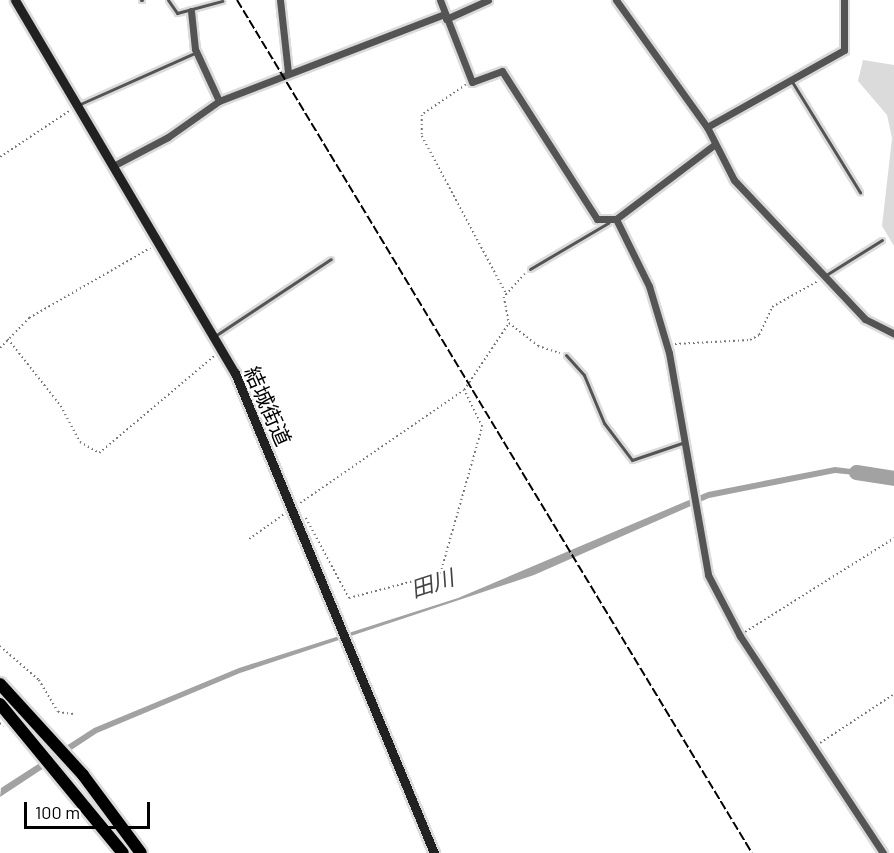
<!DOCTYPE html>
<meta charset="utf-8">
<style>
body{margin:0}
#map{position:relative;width:894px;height:853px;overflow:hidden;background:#fff;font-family:Barlow,"Noto Sans JP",sans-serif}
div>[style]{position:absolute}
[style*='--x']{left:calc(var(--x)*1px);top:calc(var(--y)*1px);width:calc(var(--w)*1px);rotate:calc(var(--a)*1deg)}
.green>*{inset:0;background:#dbdbdb}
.water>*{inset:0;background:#a2a2a2}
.river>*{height:15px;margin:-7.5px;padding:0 7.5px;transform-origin:7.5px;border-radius:7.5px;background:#a2a2a2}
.path>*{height:1.5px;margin-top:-0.75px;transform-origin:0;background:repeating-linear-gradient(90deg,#767676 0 1.5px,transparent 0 4.5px)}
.roads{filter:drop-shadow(2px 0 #dbdbdb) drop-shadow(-2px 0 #dbdbdb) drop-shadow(0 2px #dbdbdb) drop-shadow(0 -2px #dbdbdb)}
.lane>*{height:3px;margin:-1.5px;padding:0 1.5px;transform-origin:1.5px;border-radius:1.5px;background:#545454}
.street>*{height:7px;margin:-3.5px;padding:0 3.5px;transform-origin:3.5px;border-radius:3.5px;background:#545454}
.secondary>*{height:9px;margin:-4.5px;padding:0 4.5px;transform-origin:4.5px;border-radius:4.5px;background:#212121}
.highway>*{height:12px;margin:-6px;padding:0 6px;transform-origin:6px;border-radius:6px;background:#000}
.rail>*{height:2px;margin-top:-1px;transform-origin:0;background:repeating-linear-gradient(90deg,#000 0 9px,transparent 0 12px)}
span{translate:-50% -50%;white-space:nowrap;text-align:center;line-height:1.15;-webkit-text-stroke:4.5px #fff;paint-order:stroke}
.street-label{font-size:21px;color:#000}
.water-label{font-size:22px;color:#434343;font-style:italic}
.scale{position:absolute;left:24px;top:802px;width:126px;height:27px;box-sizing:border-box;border:3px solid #000;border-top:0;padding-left:8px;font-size:18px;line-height:21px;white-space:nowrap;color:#000;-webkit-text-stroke:4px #fff;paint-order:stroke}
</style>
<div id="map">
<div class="green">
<div style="clip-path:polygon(863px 60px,894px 65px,894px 246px,882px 226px,892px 138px,887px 115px,858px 81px)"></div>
</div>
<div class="water">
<div style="clip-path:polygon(835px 467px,876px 472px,875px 477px,835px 473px,709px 498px,534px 575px,240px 673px,97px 733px,0 797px,1px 788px,94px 728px,239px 668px,458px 598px,708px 492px)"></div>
</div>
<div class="river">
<div style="--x:856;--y:472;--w:38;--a:9"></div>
</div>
<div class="path">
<div style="--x:466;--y:85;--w:53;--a:145.7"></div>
<div style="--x:422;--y:115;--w:21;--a:90"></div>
<div style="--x:422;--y:136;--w:178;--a:61.9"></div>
<div style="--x:0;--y:157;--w:83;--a:-33.7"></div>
<div style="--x:525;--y:274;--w:31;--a:132"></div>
<div style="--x:504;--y:297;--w:26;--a:79"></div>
<div style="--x:509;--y:323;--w:37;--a:38"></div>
<div style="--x:538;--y:346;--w:23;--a:18"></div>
<div style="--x:8;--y:339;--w:85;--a:51.7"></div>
<div style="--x:61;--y:406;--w:41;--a:62.2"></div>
<div style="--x:80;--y:442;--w:22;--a:30"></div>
<div style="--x:99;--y:453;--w:150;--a:-40.1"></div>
<div style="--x:675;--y:344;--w:75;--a:-3.1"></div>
<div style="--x:750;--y:340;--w:10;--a:-29"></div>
<div style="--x:759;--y:335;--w:31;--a:-65"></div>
<div style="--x:772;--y:307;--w:53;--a:-29.5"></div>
<div style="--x:0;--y:348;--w:42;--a:-46"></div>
<div style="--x:29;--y:318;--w:140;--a:-30"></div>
<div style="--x:300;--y:503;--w:199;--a:-34.6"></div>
<div style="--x:464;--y:390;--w:81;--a:-56.1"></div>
<div style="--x:306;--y:518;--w:91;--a:61.7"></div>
<div style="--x:349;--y:598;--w:94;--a:-14.8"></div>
<div style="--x:440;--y:574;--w:153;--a:-74.1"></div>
<div style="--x:482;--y:427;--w:41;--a:-115.9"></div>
<div style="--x:249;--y:539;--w:43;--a:-35.5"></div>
<div style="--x:745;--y:632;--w:176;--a:-32.2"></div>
<div style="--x:0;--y:646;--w:52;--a:41.1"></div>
<div style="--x:39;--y:680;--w:37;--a:59"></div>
<div style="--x:58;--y:712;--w:16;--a:7"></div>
<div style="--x:0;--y:723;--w:5;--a:37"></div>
<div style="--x:820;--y:743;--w:89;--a:-33.5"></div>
</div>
<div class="roads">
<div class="lane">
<div style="--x:141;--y:0;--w:1;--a:0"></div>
<div style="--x:168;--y:0;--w:16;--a:55"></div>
<div style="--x:177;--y:13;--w:47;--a:-14.9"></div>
<div style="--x:791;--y:80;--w:132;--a:58.4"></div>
<div style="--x:78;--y:105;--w:128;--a:-24"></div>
<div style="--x:530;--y:269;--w:91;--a:-30.5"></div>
<div style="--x:826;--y:275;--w:66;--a:-32"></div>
<div style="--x:215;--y:336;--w:139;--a:-33.6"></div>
<div style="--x:566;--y:355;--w:27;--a:48"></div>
<div style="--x:584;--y:375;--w:52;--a:67.4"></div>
<div style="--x:604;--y:423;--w:46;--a:52.9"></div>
<div style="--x:632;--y:460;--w:56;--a:-18.8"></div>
</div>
<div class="street">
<div style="--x:280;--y:0;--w:73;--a:83.7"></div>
<div style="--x:440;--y:0;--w:88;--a:68.7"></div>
<div style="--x:472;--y:82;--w:32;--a:-20"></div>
<div style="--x:502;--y:71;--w:176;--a:57.3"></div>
<div style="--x:597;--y:219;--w:19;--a:0"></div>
<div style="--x:616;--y:219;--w:124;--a:-37.1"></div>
<div style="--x:616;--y:0;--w:156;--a:54.4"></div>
<div style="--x:707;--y:127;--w:59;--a:63"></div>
<div style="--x:734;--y:180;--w:191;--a:46.7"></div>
<div style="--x:865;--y:319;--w:33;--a:27"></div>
<div style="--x:191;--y:11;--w:38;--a:84"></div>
<div style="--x:195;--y:49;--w:57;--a:65.2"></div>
<div style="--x:446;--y:19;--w:46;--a:-24.3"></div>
<div style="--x:707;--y:127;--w:157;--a:-29.3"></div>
<div style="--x:844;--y:50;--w:50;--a:-90"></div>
<div style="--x:113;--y:166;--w:62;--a:-27.8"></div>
<div style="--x:168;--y:137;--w:62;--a:-35.2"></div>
<div style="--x:219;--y:101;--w:241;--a:-21.1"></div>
<div style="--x:616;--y:219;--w:75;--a:63.8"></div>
<div style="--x:649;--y:286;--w:70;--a:73.4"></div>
<div style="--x:669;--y:353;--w:225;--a:80"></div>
<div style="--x:708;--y:575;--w:69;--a:62.3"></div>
<div style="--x:740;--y:636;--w:260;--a:56.6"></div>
</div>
<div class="secondary">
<div style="--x:15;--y:0;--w:433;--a:59.5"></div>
<div style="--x:235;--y:373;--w:520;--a:67.48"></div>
</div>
<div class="highway">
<div style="--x:0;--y:684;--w:123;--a:47.6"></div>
<div style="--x:83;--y:775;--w:97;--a:53.4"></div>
<div style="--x:0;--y:704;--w:193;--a:50.5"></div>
</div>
</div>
<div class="rail">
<div style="--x:237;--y:0;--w:996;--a:58.88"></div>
</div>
<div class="street-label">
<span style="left:268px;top:406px;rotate:66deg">結城街道</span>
</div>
<div class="water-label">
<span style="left:432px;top:583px;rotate:-18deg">田川</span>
</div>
<div class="scale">100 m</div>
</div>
